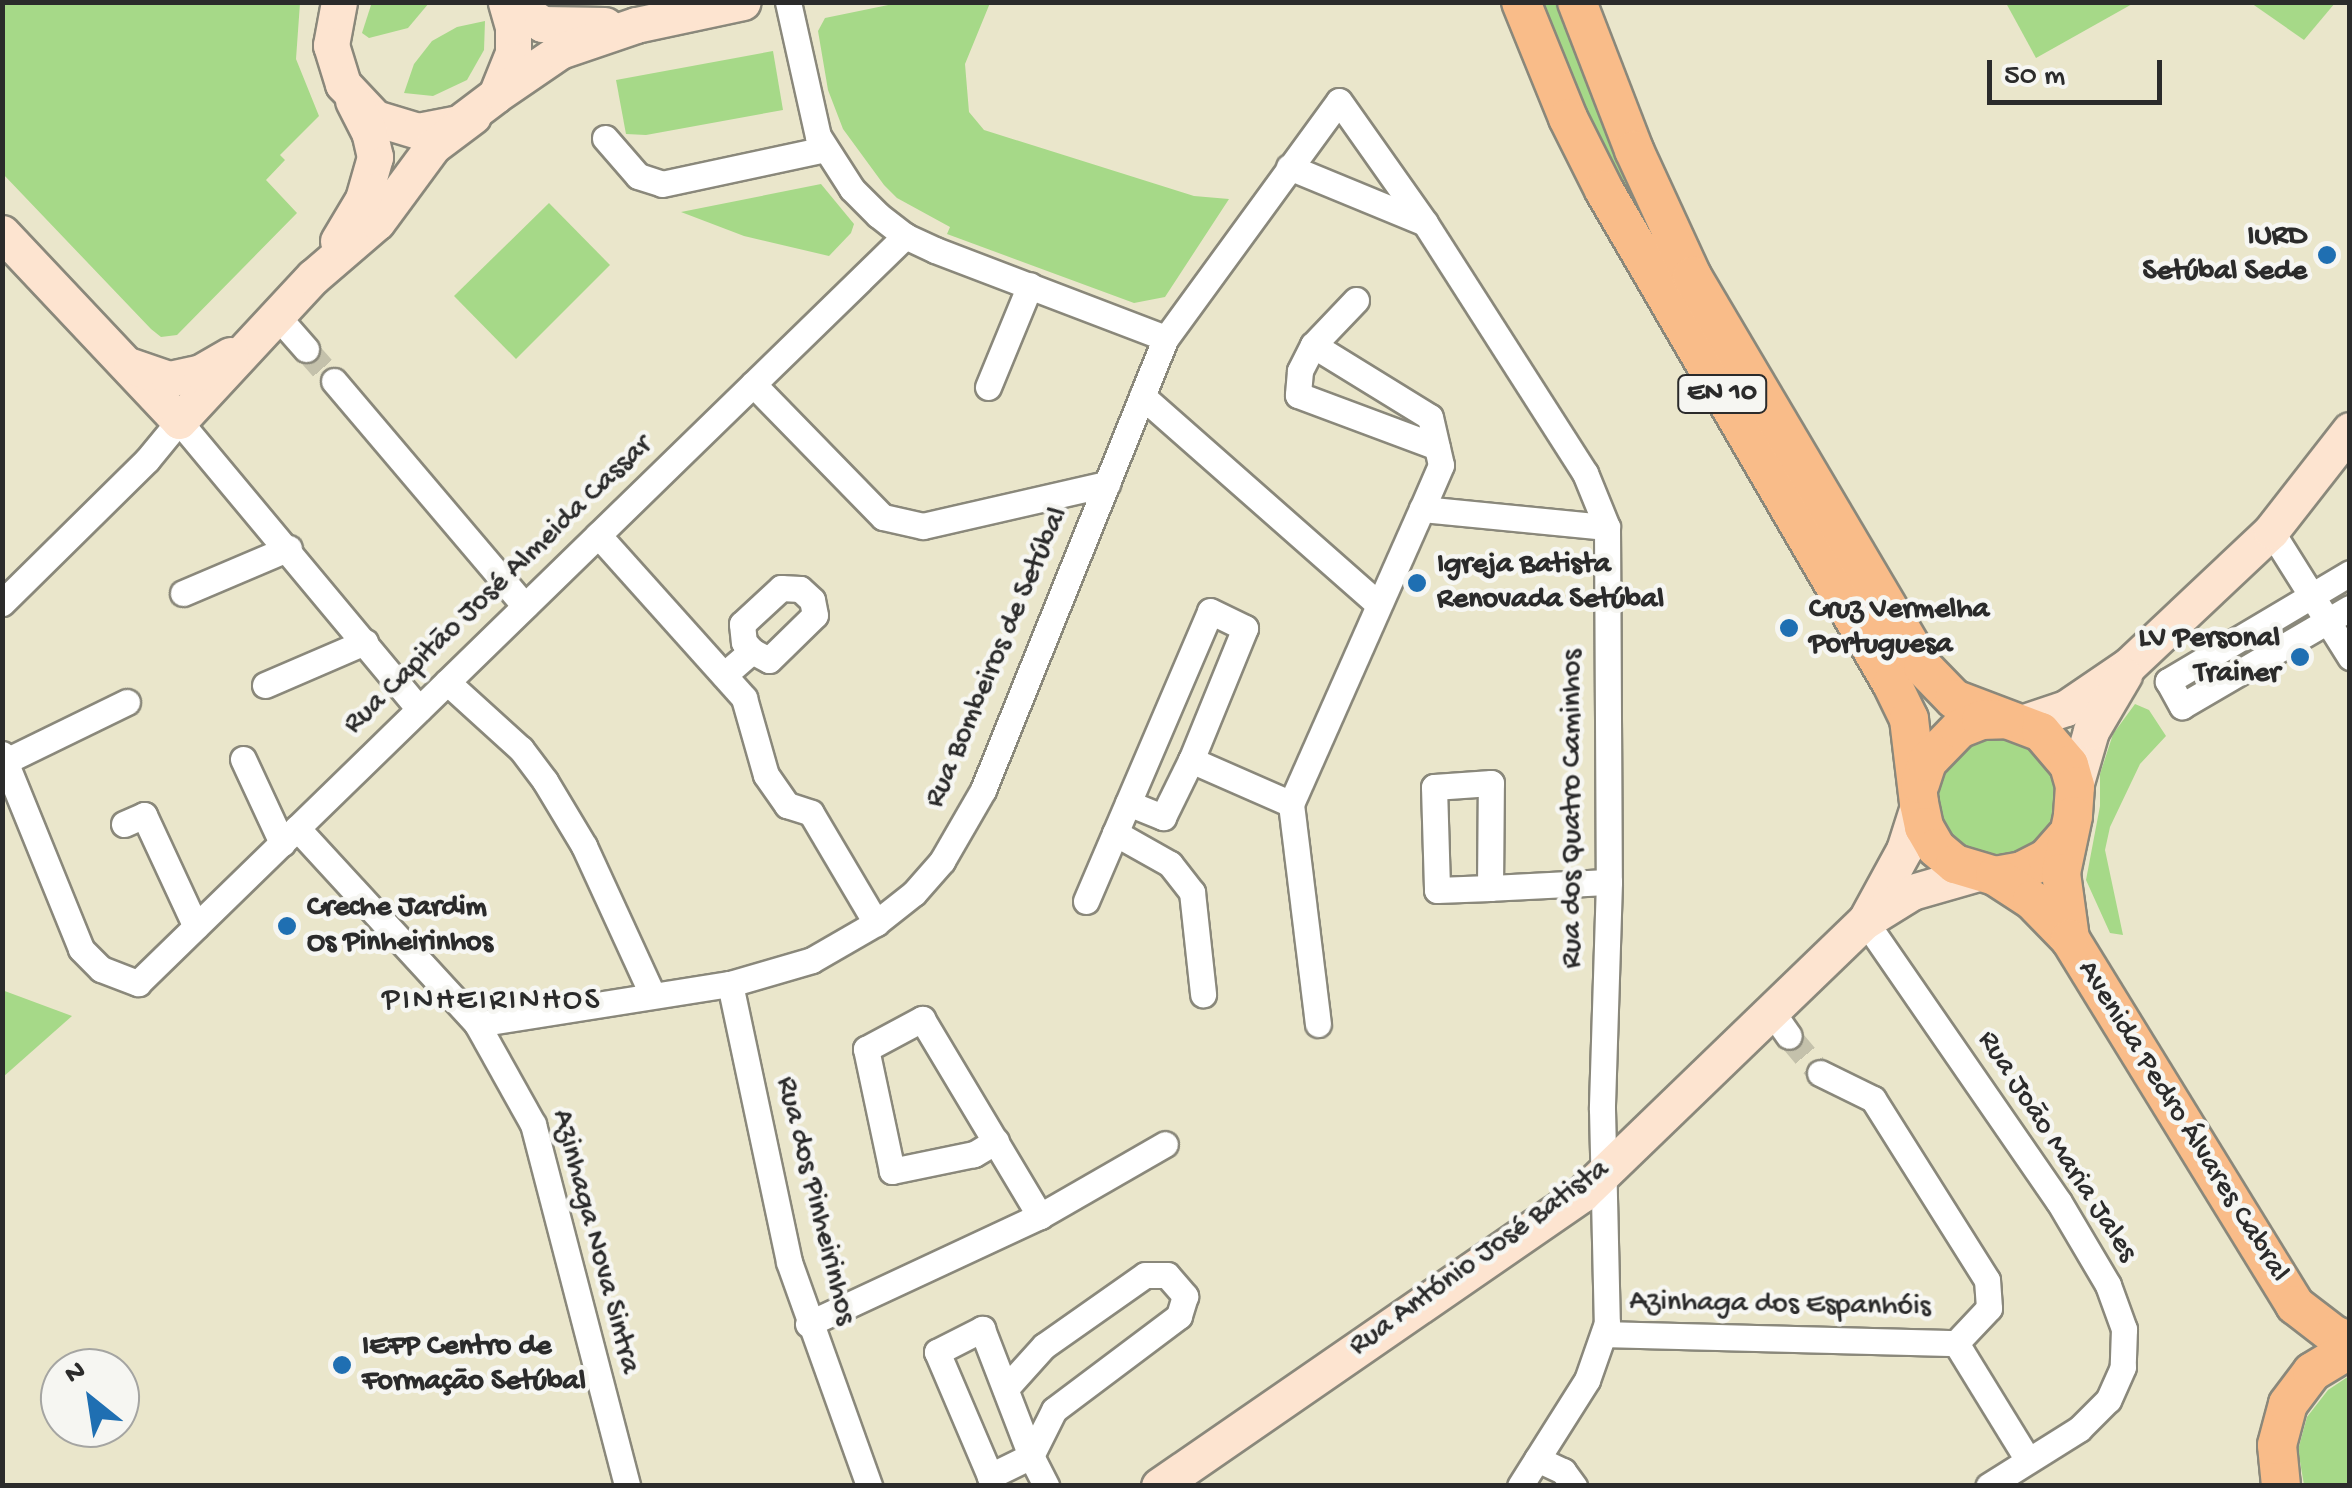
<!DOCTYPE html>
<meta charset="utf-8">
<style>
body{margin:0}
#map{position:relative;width:2352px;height:1488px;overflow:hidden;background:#eae6cb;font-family:"Gochi Hand",sans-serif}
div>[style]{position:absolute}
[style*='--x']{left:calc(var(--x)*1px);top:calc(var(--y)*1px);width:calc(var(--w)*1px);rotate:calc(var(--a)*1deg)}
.green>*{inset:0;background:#a6d988}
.round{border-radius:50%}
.street-tunnel>*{height:25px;margin-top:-12.5px;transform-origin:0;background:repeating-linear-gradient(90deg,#c4c1ab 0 25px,transparent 0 37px)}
.roads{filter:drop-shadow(2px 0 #8a887b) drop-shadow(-2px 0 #8a887b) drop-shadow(0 2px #8a887b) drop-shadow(0 -2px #8a887b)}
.street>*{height:25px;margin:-12.5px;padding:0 12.5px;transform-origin:12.5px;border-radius:12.5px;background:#fff}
.secondary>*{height:35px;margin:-17.5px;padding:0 17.5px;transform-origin:17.5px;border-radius:17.5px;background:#fde4d0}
.primary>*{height:38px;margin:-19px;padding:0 19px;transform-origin:19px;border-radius:19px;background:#f9bc89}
.dots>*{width:28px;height:28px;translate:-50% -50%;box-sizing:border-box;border:5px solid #f6f6f2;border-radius:50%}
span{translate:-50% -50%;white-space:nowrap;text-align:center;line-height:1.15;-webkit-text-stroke:9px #f6f6f2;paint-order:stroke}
.shield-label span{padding:2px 8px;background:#f6f6f2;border:2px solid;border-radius:8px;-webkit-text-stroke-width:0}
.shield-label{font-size:28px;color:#2b2b2b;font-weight:700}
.poi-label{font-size:30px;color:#2b2b2b;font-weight:700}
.right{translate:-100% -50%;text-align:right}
.left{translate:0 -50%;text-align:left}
.street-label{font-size:30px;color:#2b2b2b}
.neighbourhood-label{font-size:32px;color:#2b2b2b;letter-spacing:2.5px}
.frame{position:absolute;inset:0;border:5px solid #2b2b2b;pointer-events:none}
.north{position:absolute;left:40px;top:1348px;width:100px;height:100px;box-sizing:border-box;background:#f6f6f2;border:2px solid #a5a5a2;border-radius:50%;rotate:330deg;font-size:28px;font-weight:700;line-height:40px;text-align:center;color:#2b2b2b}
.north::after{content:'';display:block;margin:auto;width:35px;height:45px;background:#1f6fb2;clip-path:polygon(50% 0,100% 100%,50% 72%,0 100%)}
.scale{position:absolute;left:1987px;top:60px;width:175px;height:45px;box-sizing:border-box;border:5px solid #2b2b2b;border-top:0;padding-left:12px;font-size:30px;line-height:35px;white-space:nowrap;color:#2b2b2b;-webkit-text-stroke:8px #f6f6f2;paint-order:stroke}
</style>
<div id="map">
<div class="green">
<div style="clip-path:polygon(3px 2px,300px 3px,296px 59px,319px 116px,280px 155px,285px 160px,266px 180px,297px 213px,177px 335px,161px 337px,151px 329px,3px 174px)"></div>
<div style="clip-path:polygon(372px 2px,429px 2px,429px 3px,408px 28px,369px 38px,362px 33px)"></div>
<div style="clip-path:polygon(898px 3px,990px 3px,965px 64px,969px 112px,984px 130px,1194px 196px,1229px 199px,1165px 297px,1134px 303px,947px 234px,950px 227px,897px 198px,884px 185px,843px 129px,828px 90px,818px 31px,825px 18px)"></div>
<div style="clip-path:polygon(1536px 3px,1561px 3px,1696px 302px,1627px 201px,1570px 85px)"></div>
<div style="clip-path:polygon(2006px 3px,2134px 3px,2036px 58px)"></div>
<div style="clip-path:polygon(2251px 3px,2335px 3px,2304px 40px)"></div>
<div style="clip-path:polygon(485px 21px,484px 50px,467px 80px,433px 96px,404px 93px,414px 64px,432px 41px,457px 27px)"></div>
<div style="clip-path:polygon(773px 51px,783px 110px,646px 135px,626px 134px,616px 80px)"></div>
<div style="clip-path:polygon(821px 184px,854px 224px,851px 233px,829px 256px,744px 236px,681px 212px)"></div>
<div style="clip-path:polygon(549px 203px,610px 265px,516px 359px,454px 296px)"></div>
<div style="clip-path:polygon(2135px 704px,2149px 710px,2166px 736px,2140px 764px,2110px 827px,2105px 850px,2123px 935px,2110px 933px,2086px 880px,2100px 806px,2100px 774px,2113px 734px)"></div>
<div class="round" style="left:1936px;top:738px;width:120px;height:120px"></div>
<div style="clip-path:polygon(2px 990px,72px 1016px,3px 1077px,2px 1077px)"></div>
<div style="clip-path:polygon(2349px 1376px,2349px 1485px,2304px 1485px,2298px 1450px,2307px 1417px,2328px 1390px)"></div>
</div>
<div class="street-tunnel">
<div style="--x:306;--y:349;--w:43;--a:48.8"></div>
<div style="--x:1789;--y:1036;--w:48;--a:50"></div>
</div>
<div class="roads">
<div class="street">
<div style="--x:788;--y:2;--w:137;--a:77.4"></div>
<div style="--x:818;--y:136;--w:63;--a:57.3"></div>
<div style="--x:852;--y:189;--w:37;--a:45"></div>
<div style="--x:878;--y:215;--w:34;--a:38"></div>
<div style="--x:905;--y:236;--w:33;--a:25"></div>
<div style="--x:935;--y:250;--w:247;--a:20.9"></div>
<div style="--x:605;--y:138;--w:50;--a:49"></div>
<div style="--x:638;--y:176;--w:25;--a:18"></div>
<div style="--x:662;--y:184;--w:167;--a:-12.1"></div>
<div style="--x:1289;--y:167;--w:147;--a:22.4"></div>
<div style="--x:1356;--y:300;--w:62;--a:133.7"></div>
<div style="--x:1313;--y:345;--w:29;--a:117"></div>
<div style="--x:1300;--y:371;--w:24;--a:95"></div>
<div style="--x:1298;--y:395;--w:148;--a:20.5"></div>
<div style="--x:277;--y:316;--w:44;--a:48.7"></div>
<div style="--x:1313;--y:345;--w:137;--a:31.6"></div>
<div style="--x:1430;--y:417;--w:49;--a:77.1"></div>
<div style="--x:1441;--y:465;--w:48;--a:113.4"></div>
<div style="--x:334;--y:381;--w:295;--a:49.7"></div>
<div style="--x:753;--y:384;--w:186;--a:45.7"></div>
<div style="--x:883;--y:517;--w:41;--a:12.7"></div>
<div style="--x:923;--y:526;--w:189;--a:-12.9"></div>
<div style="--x:988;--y:387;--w:110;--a:-67.6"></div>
<div style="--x:1142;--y:396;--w:313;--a:41.4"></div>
<div style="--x:2271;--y:531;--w:149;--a:57.9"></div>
<div style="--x:598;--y:535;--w:219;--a:48.1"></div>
<div style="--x:744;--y:698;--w:80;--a:74.1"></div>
<div style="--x:766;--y:775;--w:37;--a:55"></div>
<div style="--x:787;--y:805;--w:25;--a:18"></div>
<div style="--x:811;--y:813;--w:128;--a:59.4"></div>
<div style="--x:2350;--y:573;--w:212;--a:149.3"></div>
<div style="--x:2168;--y:681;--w:29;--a:61"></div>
<div style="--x:2182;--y:706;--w:194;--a:-30.3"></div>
<div style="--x:183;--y:593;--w:115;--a:-23"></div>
<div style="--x:2;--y:603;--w:204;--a:-44.6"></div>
<div style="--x:147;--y:460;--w:50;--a:-50.6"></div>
<div style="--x:179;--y:421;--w:375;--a:50.2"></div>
<div style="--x:724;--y:675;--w:37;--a:-41"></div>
<div style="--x:752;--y:651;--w:19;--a:28"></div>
<div style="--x:769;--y:660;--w:64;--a:-44.4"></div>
<div style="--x:815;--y:615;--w:15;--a:-101"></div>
<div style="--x:812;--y:600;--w:16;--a:-137"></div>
<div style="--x:800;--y:589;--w:19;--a:-177"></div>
<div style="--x:781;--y:588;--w:53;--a:137.3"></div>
<div style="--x:742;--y:624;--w:18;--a:84"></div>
<div style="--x:744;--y:642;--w:12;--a:48"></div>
<div style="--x:447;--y:682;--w:100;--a:42.2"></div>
<div style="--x:521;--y:749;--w:40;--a:53"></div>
<div style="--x:545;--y:781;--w:76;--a:59"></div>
<div style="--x:584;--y:846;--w:163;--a:65.3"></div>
<div style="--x:265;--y:685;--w:109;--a:-23.3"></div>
<div style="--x:2;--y:754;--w:210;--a:67.9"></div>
<div style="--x:81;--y:949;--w:28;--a:45"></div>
<div style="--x:101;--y:969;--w:40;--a:21"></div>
<div style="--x:138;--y:983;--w:1071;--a:-44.24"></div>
<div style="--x:243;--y:759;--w:93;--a:65.1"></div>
<div style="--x:2;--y:763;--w:139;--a:-26"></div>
<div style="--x:1128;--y:803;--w:38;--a:22"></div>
<div style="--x:1163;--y:817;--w:64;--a:-63.8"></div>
<div style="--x:124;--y:824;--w:22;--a:-24"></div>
<div style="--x:144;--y:815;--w:123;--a:65.1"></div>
<div style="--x:297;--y:828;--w:266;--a:47.4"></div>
<div style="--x:477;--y:1024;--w:115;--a:60.8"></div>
<div style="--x:533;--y:1124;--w:374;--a:75.4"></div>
<div style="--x:1115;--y:833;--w:63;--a:29.4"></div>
<div style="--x:1170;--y:864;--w:36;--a:52"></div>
<div style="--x:1192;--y:892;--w:103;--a:83.8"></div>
<div style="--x:1490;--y:888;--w:105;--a:-89.5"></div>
<div style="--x:1491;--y:783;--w:57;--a:176"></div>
<div style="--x:1434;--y:787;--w:103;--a:88.3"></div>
<div style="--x:1437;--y:890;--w:53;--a:-2.2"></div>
<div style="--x:1490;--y:888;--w:119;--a:-2.9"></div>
<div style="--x:1086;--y:901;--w:315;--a:-66.8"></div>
<div style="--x:1210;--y:611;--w:39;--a:26"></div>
<div style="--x:1245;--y:628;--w:143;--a:112.2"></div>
<div style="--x:1191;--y:760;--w:109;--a:23.7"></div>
<div style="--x:1865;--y:921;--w:341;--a:55.4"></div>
<div style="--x:2059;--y:1202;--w:96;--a:59.4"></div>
<div style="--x:2108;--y:1285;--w:47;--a:70"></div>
<div style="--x:2124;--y:1329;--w:38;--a:92"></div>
<div style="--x:2123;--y:1367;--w:36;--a:114"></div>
<div style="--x:2108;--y:1400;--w:41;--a:135"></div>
<div style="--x:2079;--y:1429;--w:107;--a:147.9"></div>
<div style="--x:730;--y:984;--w:284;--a:78"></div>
<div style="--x:789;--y:1262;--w:238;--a:70.3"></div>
<div style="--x:1772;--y:1012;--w:29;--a:55"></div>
<div style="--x:477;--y:1024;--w:256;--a:-9"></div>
<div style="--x:730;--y:984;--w:85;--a:-16.3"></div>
<div style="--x:812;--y:960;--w:74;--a:-30"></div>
<div style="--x:876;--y:923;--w:48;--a:-38.3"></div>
<div style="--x:914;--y:893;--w:43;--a:-48.8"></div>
<div style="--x:942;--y:861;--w:82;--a:-60"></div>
<div style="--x:983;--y:790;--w:488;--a:-68"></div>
<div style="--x:1166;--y:338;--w:293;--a:-53.9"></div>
<div style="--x:1339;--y:101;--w:149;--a:54.8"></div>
<div style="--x:1425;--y:223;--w:297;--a:57.4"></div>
<div style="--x:1585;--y:473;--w:58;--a:67.8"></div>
<div style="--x:1607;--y:527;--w:355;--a:89.7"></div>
<div style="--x:1609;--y:882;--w:227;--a:91.8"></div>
<div style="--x:1602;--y:1109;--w:214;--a:88.7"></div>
<div style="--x:1607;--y:1323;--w:60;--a:109.3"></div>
<div style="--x:1587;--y:1380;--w:125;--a:122.3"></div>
<div style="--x:1318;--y:1024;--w:222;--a:-97"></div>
<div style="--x:1291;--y:804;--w:323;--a:-66.1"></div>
<div style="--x:1422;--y:509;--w:186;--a:5.6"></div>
<div style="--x:996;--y:1141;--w:26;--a:149"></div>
<div style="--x:974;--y:1154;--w:84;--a:168.3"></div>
<div style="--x:892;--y:1171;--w:125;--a:-102"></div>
<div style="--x:866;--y:1049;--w:64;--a:-28.2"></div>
<div style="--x:922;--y:1019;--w:230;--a:59.1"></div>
<div style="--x:808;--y:1324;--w:256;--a:-25"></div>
<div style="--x:1040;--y:1216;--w:144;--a:-29.9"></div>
<div style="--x:1604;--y:1334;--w:352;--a:1.5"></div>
<div style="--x:1956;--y:1343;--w:48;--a:-46.7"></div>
<div style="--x:1989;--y:1308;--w:28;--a:-94"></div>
<div style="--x:1987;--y:1280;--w:214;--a:-122.2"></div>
<div style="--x:1873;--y:1099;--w:59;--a:-153.9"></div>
<div style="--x:1956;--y:1343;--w:137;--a:58.4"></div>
<div style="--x:1006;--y:1388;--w:57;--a:-47.9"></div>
<div style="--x:1044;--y:1346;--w:123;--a:-35.1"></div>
<div style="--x:1145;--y:1275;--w:22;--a:0"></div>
<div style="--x:1167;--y:1275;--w:28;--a:49"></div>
<div style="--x:1185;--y:1296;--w:21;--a:107"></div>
<div style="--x:1179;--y:1316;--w:156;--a:143.1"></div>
<div style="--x:1054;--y:1410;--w:51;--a:116.6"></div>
<div style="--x:1031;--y:1456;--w:46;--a:154"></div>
<div style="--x:990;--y:1476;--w:135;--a:-113.1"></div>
<div style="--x:937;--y:1352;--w:51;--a:-27.1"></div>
<div style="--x:982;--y:1329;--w:136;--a:68.9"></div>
<div style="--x:1031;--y:1456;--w:34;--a:63"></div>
<div style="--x:1537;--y:1459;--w:29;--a:25"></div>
<div style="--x:1563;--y:1471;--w:19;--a:54"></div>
</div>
<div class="secondary">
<div style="--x:339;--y:2;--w:44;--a:100.5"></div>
<div style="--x:331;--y:45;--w:41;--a:72.9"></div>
<div style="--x:343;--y:84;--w:47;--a:46.7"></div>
<div style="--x:375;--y:118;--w:45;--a:16.8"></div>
<div style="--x:418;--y:131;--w:42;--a:-11"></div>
<div style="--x:459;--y:123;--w:46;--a:-37.1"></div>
<div style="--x:496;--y:95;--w:45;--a:-68"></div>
<div style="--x:513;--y:53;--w:26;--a:-90"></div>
<div style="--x:513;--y:27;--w:26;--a:-106"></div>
<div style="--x:511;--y:2;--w:38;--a:35"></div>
<div style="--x:542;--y:24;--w:63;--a:0.9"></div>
<div style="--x:500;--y:92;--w:73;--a:-34.3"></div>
<div style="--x:560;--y:51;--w:80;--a:-18.9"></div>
<div style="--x:636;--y:25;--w:109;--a:-12.1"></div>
<div style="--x:2;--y:233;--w:258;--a:46.7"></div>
<div style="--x:179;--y:421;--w:197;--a:-47.1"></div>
<div style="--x:313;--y:277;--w:84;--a:-40.7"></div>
<div style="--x:377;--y:222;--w:94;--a:-53.6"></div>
<div style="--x:433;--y:146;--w:50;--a:-36.9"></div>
<div style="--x:338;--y:241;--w:49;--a:-59.2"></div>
<div style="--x:363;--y:199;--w:44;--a:-74.1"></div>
<div style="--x:375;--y:157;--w:26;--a:-103"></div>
<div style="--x:369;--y:132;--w:35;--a:-117"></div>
<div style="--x:131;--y:366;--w:40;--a:18.9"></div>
<div style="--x:169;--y:379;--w:33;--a:-12"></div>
<div style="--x:201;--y:372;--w:34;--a:-30"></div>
<div style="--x:2021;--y:723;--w:47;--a:-18.4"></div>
<div style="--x:2066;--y:708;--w:76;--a:-34.3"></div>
<div style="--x:2129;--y:665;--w:195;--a:-43.3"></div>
<div style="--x:2271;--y:531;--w:128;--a:-52"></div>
<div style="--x:2075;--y:786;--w:57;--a:-73.8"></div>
<div style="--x:2091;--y:731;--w:65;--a:-59.5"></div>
<div style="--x:1868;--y:916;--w:75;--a:-61.4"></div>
<div style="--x:1904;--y:850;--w:49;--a:-72.3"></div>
<div style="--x:1159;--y:1486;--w:514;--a:-34.62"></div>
<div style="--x:1582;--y:1194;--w:393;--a:-44"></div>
<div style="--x:1865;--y:921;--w:55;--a:-31.7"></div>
<div style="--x:1912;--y:892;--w:69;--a:-16.1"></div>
</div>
<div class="primary">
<div style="--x:1521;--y:2;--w:125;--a:67.9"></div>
<div style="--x:1568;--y:118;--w:80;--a:63.4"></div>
<div style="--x:1604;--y:190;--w:572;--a:59.76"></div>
<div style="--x:1892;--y:684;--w:39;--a:64"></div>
<div style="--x:1909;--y:719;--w:85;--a:83.2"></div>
<div style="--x:1919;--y:803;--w:25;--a:78"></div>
<div style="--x:1924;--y:827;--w:24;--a:60"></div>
<div style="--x:1936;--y:848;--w:25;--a:40"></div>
<div style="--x:1955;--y:864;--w:42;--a:16.7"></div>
<div style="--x:1995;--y:876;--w:27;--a:-10"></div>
<div style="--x:2022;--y:871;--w:28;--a:-27"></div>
<div style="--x:2047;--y:858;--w:28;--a:-49"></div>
<div style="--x:1577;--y:2;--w:159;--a:68.9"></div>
<div style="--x:1634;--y:150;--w:139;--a:65.3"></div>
<div style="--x:1692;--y:276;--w:454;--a:59.4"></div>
<div style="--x:1923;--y:667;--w:45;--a:45.9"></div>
<div style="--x:1954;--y:699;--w:93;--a:20.8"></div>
<div style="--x:2041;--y:732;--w:43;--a:49.7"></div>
<div style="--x:2069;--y:765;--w:22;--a:74"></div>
<div style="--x:2075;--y:786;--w:30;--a:94"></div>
<div style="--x:2073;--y:816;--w:58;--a:101.9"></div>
<div style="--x:2061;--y:873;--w:67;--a:82.2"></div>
<div style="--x:1920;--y:784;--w:23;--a:-72"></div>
<div style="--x:1927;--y:762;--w:46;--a:-45.9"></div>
<div style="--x:1959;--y:729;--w:24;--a:-22"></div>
<div style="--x:1981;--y:720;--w:24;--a:-2"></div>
<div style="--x:1995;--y:876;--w:44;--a:33"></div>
<div style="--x:2032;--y:900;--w:54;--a:45.7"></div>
<div style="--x:2070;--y:939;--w:430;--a:58.4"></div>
<div style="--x:2295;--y:1305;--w:49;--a:37.6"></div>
<div style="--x:2334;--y:1335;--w:17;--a:21"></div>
<div style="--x:2281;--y:1486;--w:41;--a:-95.6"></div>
<div style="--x:2277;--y:1445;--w:42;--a:-75"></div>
<div style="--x:2288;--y:1404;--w:40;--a:-53"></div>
<div style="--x:2312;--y:1372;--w:44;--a:-31.2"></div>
</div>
</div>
<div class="dots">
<div style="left:2327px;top:255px;background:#1f6fb2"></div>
<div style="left:1417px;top:583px;background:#1f6fb2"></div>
<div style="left:1789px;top:628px;background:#1f6fb2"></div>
<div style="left:2300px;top:657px;background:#1f6fb2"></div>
<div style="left:287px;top:926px;background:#1f6fb2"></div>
<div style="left:342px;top:1365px;background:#1f6fb2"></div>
</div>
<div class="shield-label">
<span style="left:1722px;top:394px">EN 10</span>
</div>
<div class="poi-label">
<span class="right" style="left:2307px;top:255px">IURD<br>Setúbal Sede</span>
<span class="left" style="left:1437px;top:583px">Igreja Batista<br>Renovada Setúbal</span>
<span class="left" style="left:1809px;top:628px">Cruz Vermelha<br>Portuguesa</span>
<span class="right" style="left:2280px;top:657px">LV Personal<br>Trainer</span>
<span class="left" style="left:307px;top:926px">Creche Jardim<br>Os Pinheirinhos</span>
<span class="left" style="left:362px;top:1365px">IEFP Centro de<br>Formação Setúbal</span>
</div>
<div class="street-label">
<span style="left:499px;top:586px;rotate:-44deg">Rua Capitão José Almeida Cassar</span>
<span style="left:998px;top:658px;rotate:-67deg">Rua Bombeiros de Setúbal</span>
<span style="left:1574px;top:809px;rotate:-90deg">Rua dos Quatro Caminhos</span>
<span style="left:2182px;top:1122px;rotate:58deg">Avenida Pedro Álvares Cabral</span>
<span style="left:2056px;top:1147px;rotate:57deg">Rua João Maria Jales</span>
<span style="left:814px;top:1201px;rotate:76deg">Rua dos Pinheirinhos</span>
<span style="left:594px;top:1242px;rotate:75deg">Azinhaga Nova Sintra</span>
<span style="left:1480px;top:1259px;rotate:-36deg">Rua António José Batista</span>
<span style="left:1780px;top:1306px;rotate:1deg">Azinhaga dos Espanhóis</span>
</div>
<div class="neighbourhood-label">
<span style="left:492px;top:1001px">PINHEIRINHOS</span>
</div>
<div class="frame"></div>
<div class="north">N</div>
<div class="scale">50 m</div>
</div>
